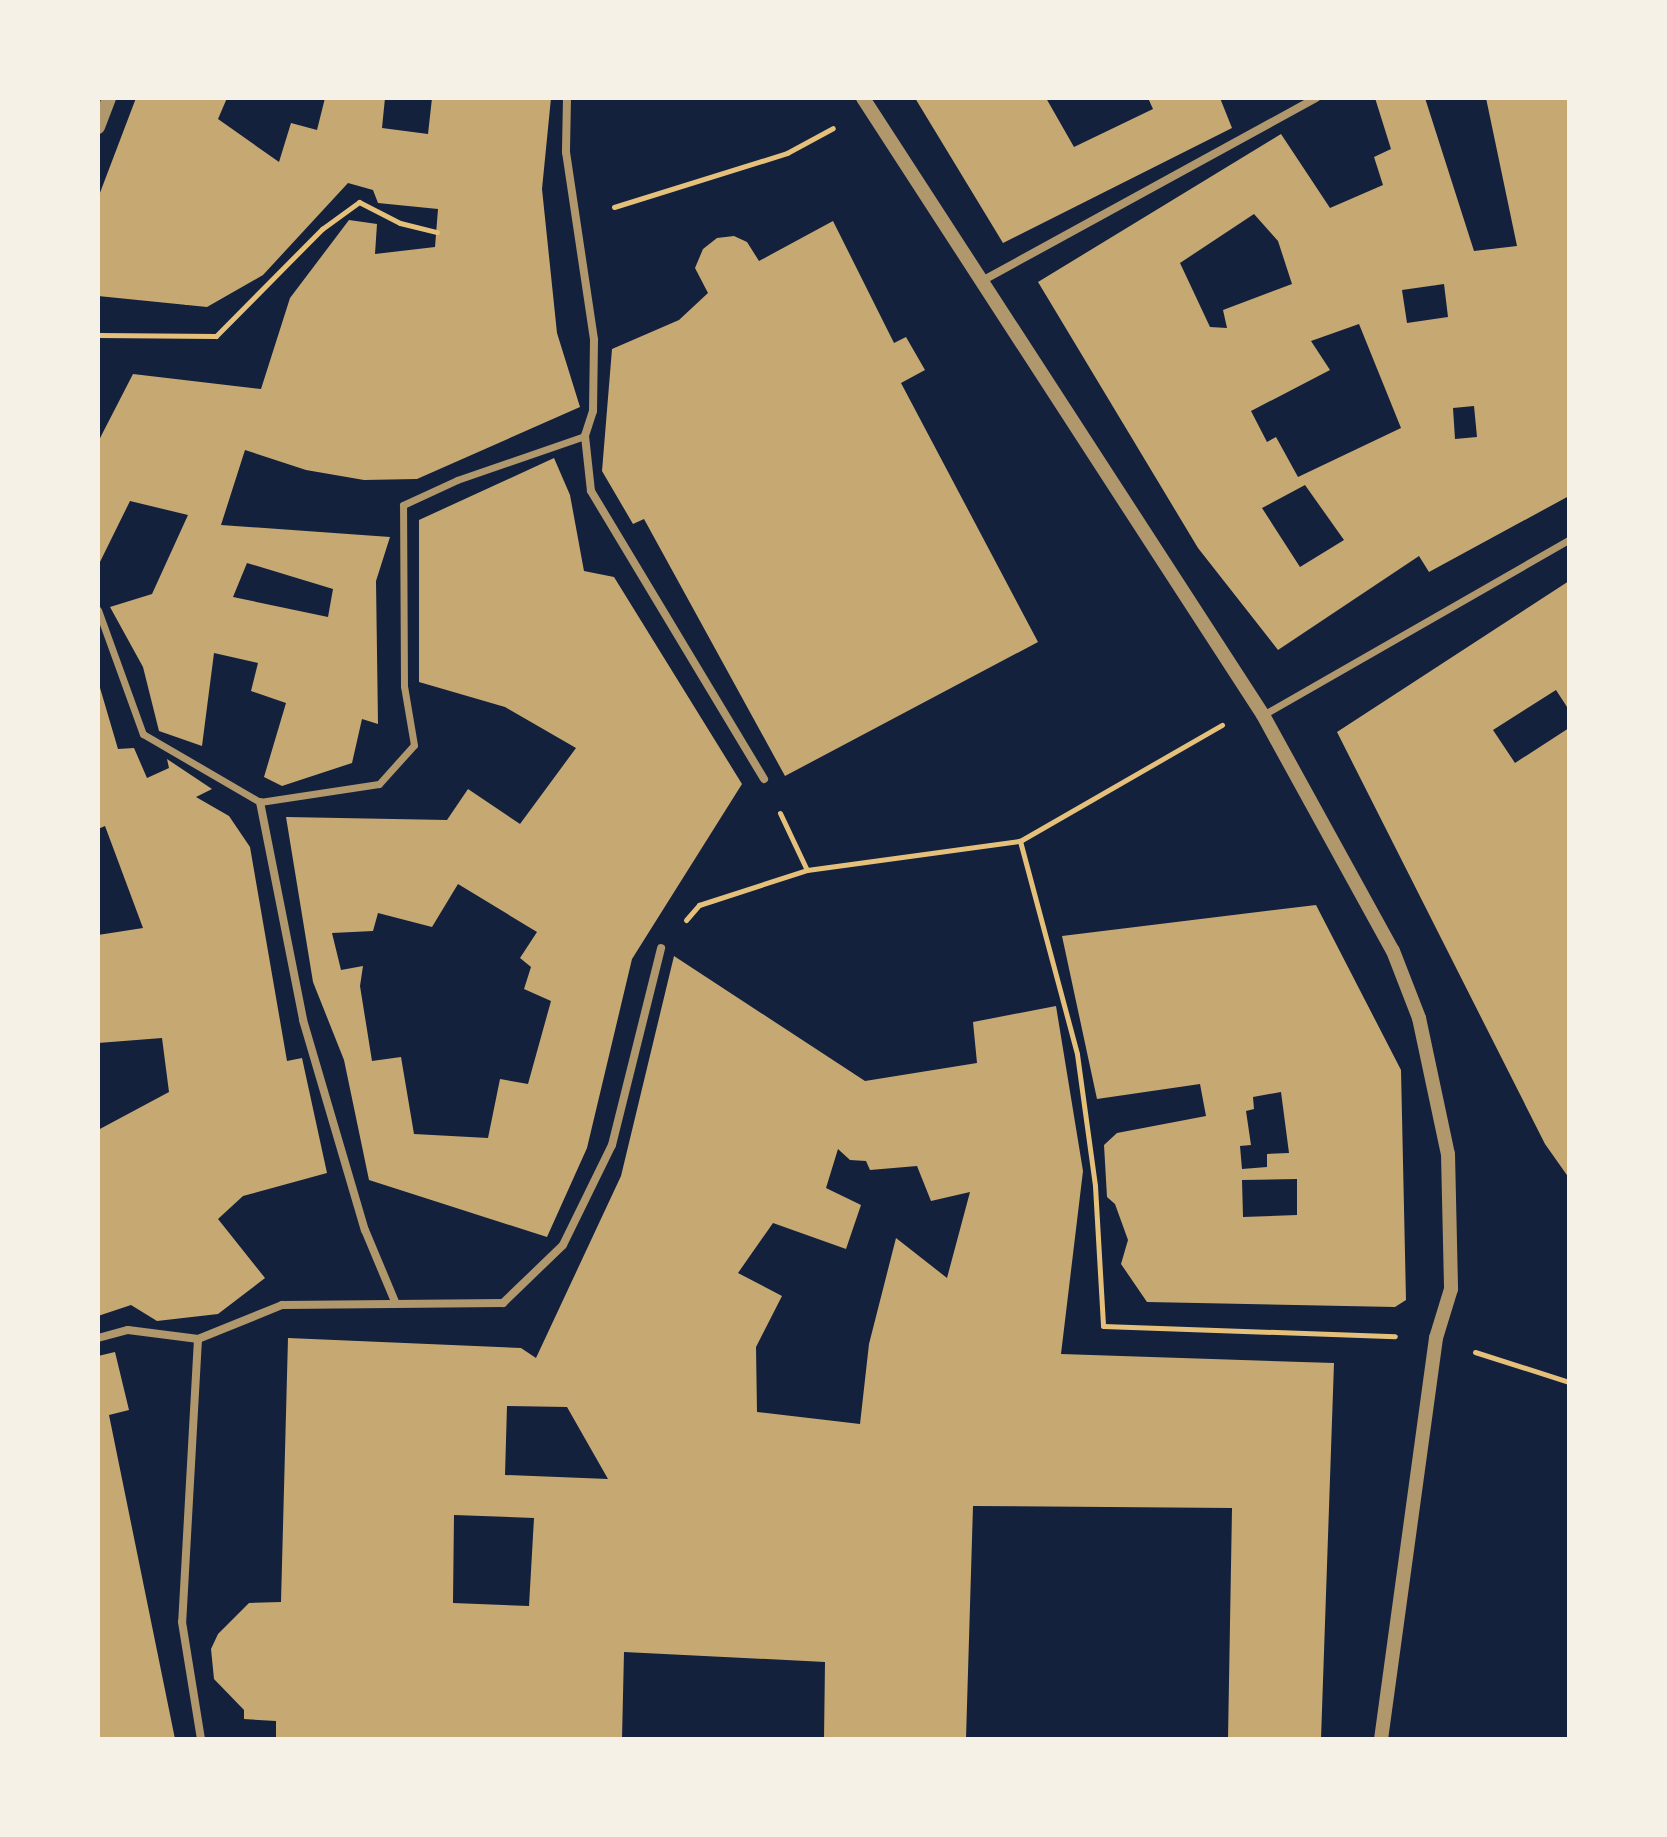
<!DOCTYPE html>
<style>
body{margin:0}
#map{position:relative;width:1667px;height:1837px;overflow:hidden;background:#14213d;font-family:Inter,sans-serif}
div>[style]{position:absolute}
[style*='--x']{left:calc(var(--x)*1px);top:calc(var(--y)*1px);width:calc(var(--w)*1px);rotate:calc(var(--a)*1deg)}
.building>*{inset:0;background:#c6a872}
.path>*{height:5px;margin:-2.5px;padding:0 2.5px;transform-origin:2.5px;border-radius:2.5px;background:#e5c07b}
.pedestrian>*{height:7px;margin:-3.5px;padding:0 3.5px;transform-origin:3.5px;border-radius:3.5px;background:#b1986c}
.minor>*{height:8px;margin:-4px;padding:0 4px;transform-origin:4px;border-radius:4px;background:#b1986c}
.tertiary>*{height:14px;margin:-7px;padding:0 7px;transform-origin:7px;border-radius:7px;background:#b1986c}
span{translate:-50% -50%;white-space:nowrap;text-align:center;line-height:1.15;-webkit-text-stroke:6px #f6f1e7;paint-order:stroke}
.frame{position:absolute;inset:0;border:100px solid #f6f1e7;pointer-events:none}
</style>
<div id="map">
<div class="building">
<div style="clip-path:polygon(evenodd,136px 98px,227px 98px,218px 119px,279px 162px,291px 123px,317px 130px,325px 98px,385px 98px,382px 128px,428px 134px,432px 98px,551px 98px,542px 189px,557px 333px,580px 407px,417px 479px,364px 480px,306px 470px,245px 450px,221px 525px,390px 537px,376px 581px,378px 724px,362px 719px,352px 763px,282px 786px,264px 777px,286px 703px,251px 691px,258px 663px,214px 653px,202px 746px,159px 731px,143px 667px,110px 607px,152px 594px,188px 515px,130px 501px,98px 566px,98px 442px,133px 374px,261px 389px,290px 298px,349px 220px,377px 224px,375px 254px,435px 247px,438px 209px,378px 203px,373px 190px,348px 183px,263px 275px,207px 307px,98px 296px,98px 198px,136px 98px,247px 563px,333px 589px,328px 617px,233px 597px,247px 563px)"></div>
<div style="clip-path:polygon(915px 98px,1046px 98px,1074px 147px,1153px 109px,1148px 98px,1220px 98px,1232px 128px,1003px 243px)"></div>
<div style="clip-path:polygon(evenodd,1375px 98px,1425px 98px,1474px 251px,1517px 246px,1486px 98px,1569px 98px,1569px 496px,1429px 572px,1419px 556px,1278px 650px,1198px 548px,1038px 282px,1281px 134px,1330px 208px,1383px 185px,1374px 157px,1391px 149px,1375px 98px,1254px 214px,1278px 241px,1292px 284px,1223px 310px,1227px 328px,1210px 327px,1180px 263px,1254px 214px,1375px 98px,1444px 284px,1448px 317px,1407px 323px,1402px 290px,1444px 284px,1375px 98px,1359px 324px,1401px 428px,1298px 477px,1276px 437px,1267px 442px,1251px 411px,1330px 370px,1311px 341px,1359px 324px,1375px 98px,1474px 406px,1477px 437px,1455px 439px,1453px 408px,1474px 406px,1375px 98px,1305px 485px,1344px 540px,1300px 567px,1262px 508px,1305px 485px)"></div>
<div style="clip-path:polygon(833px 221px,894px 343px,906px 337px,925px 370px,901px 383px,1038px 642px,785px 776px,644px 519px,633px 524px,602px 471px,612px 349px,679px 320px,708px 293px,695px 268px,703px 249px,717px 238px,734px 236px,747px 242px,759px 261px)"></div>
<div style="clip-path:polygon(evenodd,554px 458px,570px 495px,584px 571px,614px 577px,742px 784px,632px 959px,587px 1148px,547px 1237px,369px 1180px,344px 1060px,313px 982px,286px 817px,447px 820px,468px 789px,520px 824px,576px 748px,505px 707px,419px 682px,419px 520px,554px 458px,458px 884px,537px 932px,520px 958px,531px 967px,524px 989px,551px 1001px,528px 1084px,500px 1079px,488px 1138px,414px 1134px,401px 1057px,372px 1061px,360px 986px,363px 966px,341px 970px,332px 933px,373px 931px,378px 913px,432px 927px,458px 884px)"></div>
<div style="clip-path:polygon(1569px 581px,1569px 710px,1556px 690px,1493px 730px,1515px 763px,1569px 728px,1569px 1178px,1545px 1144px,1337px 732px)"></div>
<div style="clip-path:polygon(98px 681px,118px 749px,134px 748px,147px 778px,169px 768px,167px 759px,212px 789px,196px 797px,229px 816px,250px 847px,287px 1061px,302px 1058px,327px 1173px,243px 1196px,218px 1219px,265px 1278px,218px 1314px,157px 1321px,131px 1305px,98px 1316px,98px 1130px,169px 1092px,162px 1038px,98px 1043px,98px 935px,143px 928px,105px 826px,98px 829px)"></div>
<div style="clip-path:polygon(evenodd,1316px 905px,1401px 1070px,1406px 1300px,1395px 1307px,1147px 1302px,1121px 1264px,1128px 1240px,1115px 1204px,1107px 1197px,1104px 1145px,1117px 1133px,1206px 1116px,1200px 1084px,1097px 1099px,1062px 936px,1316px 905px,1281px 1092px,1289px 1153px,1267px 1154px,1267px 1167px,1242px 1169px,1240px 1146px,1251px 1145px,1246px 1111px,1254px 1109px,1253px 1097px,1281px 1092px,1316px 905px,1297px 1179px,1297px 1215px,1243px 1217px,1242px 1180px,1297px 1179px)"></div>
<div style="clip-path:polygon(evenodd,674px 956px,865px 1081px,977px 1063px,973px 1022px,1056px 1006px,1083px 1171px,1061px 1354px,1334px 1363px,1321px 1739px,1228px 1739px,1232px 1508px,973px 1506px,966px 1739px,824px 1739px,825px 1662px,624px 1652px,622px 1739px,276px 1739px,276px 1721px,244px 1719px,244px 1710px,214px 1679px,211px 1649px,218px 1634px,249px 1603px,281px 1602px,288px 1338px,521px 1348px,536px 1358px,621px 1176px,674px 956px,838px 1149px,850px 1160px,866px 1161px,870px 1170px,917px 1166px,931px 1201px,970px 1192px,947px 1278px,896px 1238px,869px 1344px,860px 1424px,757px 1412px,756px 1347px,782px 1296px,738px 1273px,773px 1223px,846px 1249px,861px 1205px,826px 1188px,838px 1149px,674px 956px,507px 1406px,567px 1407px,608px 1479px,505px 1475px,507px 1406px,674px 956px,454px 1515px,534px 1518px,529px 1606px,453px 1603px,454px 1515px)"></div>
<div style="clip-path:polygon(115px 1352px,129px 1410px,109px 1415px,175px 1739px,98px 1739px,98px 1356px)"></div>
</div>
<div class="path">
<div style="--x:614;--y:207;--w:181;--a:-17.3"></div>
<div style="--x:787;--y:153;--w:52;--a:-28.5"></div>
<div style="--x:98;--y:335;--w:118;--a:0.5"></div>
<div style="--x:216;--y:336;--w:151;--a:-45.3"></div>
<div style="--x:322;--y:229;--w:46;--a:-36.1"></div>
<div style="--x:359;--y:202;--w:46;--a:27.1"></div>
<div style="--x:400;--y:223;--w:38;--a:14"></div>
<div style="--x:780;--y:813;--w:63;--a:64.7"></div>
<div style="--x:1020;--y:841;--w:220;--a:75"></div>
<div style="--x:1077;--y:1054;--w:133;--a:82.2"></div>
<div style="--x:1095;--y:1186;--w:140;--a:86.7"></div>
<div style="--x:1103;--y:1326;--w:292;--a:2"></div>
<div style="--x:686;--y:920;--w:20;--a:-49"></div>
<div style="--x:699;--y:905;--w:114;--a:-18"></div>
<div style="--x:807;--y:870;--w:215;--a:-7.8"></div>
<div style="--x:1020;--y:841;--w:233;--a:-29.9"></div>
<div style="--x:1475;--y:1352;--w:99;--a:17.7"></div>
</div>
<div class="pedestrian">
<div style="--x:98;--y:610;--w:132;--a:70.1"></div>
<div style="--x:143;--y:734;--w:135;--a:30.2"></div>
<div style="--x:260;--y:802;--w:120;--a:-8.6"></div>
<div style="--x:379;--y:784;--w:52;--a:-48.1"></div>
<div style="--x:414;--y:745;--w:60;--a:-99.6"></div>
<div style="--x:404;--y:686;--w:181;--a:-90.3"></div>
<div style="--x:403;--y:505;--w:60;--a:-24.8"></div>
<div style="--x:457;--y:480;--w:135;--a:-19"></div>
<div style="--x:1263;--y:715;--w:353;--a:-29.8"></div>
</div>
<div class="minor">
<div style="--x:567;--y:98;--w:54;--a:91.1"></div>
<div style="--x:566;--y:152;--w:190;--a:81.5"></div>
<div style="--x:594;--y:340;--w:71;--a:90.8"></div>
<div style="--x:593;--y:411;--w:26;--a:108"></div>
<div style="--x:585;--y:436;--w:55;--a:83.8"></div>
<div style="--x:591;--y:491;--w:336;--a:59"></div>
<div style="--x:980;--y:282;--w:383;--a:-28.7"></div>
<div style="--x:260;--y:802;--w:222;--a:78.8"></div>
<div style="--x:303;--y:1020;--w:219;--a:73.6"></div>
<div style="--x:365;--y:1230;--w:80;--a:67.3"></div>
<div style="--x:98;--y:1338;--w:31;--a:-15"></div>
<div style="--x:128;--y:1330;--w:71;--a:7.3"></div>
<div style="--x:198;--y:1339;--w:91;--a:-22"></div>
<div style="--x:282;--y:1305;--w:221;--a:-0.5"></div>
<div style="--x:503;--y:1303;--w:83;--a:-44"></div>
<div style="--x:563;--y:1245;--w:111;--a:-63.9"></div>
<div style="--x:612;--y:1145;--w:203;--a:-76"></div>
<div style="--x:198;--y:1339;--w:283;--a:93.2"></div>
<div style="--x:182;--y:1622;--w:119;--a:80.8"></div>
</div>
<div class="tertiary">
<div style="--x:863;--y:98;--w:735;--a:57.04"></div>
<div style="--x:1263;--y:715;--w:269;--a:61.2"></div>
<div style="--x:1393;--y:951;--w:72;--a:68.8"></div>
<div style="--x:1419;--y:1018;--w:139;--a:78"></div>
<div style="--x:1448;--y:1154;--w:135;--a:88.7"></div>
<div style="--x:1451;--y:1289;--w:51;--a:107"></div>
<div style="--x:1436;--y:1338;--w:405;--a:97.8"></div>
<div style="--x:98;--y:127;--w:31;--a:-69"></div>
</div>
<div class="frame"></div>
</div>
